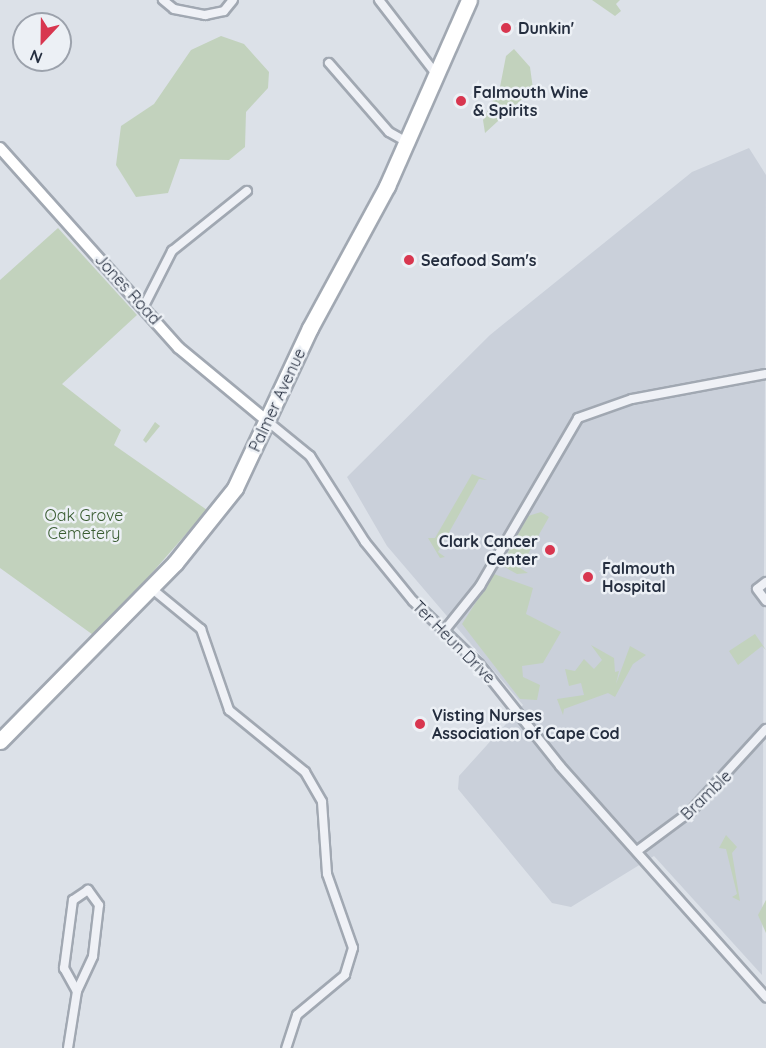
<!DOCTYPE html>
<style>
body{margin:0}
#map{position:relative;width:766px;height:1048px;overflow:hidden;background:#dce1e8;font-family:Quicksand,sans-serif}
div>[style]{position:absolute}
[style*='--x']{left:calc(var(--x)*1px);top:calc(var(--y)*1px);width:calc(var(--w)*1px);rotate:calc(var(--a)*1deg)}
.built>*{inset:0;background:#cad0da}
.green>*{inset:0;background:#c2d2bd}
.roads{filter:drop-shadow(2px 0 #a1a8b2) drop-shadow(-2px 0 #a1a8b2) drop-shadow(0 2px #a1a8b2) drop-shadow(0 -2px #a1a8b2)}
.street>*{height:8px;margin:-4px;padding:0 4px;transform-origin:4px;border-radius:4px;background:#eff1f6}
.secondary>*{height:10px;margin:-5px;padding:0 5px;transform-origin:5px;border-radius:5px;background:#fff}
.highway>*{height:15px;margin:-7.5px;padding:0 7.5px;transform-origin:7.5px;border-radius:7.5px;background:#fff}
.dots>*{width:16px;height:16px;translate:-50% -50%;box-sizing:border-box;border:3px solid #ecf0f5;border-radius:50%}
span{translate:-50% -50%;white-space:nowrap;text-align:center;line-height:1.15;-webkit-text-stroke:5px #ecf0f5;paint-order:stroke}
.poi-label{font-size:16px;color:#252e3f;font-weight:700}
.left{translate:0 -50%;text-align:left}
.right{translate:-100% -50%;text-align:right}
.street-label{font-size:16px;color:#252e3f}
.park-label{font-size:16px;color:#395c31}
.north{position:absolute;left:12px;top:12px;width:60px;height:60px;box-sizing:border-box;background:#ecf0f5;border:2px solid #9ca2ac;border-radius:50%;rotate:202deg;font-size:16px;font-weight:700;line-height:24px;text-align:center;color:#252e3f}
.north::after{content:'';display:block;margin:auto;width:21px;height:27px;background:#d8364f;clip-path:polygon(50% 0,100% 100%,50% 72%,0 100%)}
</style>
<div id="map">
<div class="built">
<div style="clip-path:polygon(749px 148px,766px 175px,762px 975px,654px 856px,571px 907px,552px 903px,458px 789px,459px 776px,523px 705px,387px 546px,347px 477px,490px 335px,692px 172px)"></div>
</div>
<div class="green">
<div style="clip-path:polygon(592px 0,620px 0,616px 4px,621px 11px,615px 16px)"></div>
<div style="clip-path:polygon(221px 36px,244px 44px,269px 72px,268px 88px,246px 112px,245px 147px,229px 160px,180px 159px,168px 193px,136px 197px,116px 165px,121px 126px,154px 104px,191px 50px)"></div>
<div style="clip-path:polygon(514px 49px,530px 67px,533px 89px,485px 133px,483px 120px,500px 87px,506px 56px)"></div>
<div style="clip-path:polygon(58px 228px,137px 315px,62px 384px,121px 430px,114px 445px,207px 510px,96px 637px,0 568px,0 280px)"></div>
<div style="clip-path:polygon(155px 422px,160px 426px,146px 443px,143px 440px)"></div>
<div style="clip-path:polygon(472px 474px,487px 480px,479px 479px,438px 552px,445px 557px,440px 558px,428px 538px,435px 538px)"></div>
<div style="clip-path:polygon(541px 512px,549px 517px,520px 568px,528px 573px,517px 574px,501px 565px,528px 516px)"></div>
<div style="clip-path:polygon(494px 574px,533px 588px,526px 614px,561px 632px,543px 663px,522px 666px,523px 677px,540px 685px,537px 700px,520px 699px,462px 624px)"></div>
<div style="clip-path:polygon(755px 634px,766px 650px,762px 646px,738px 665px,729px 651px)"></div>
<div style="clip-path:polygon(591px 645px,614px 658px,615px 672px,619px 671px,616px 684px,630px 646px,646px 655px,633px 664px,615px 697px,608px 693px,564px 709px,563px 715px,557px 699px,584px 695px,581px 683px,569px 686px,565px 669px,575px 671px,584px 659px,594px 669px,602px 660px)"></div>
<div style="clip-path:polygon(726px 835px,737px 847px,732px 853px,740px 901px,732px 897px,737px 894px,726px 849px,719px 848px)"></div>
<div style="clip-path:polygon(766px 900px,766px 933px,758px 915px)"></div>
</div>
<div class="roads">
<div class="street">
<div style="--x:163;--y:0;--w:14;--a:39"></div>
<div style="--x:174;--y:9;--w:32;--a:11"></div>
<div style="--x:205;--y:15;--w:19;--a:-12"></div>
<div style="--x:224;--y:11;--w:14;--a:-51"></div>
<div style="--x:379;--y:0;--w:93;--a:52.4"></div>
<div style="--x:329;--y:63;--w:91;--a:49"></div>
<div style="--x:389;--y:132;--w:21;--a:29"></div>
<div style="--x:144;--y:306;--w:62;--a:-63"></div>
<div style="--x:172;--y:251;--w:96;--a:-38.7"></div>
<div style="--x:266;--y:420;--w:57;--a:39.3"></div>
<div style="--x:310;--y:456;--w:102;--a:57.4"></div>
<div style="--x:365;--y:542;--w:76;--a:50.9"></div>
<div style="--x:413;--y:601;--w:91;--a:43.7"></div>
<div style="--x:479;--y:664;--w:130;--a:51.5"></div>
<div style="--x:560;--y:766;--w:310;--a:48.3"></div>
<div style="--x:766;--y:582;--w:11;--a:142"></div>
<div style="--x:757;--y:589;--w:15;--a:53"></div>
<div style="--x:151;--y:588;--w:65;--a:39.4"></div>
<div style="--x:201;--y:629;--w:86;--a:70.9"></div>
<div style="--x:229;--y:710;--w:98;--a:39.2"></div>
<div style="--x:305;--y:772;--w:34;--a:60"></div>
<div style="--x:322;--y:802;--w:72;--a:86"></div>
<div style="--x:327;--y:874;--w:78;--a:70.6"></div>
<div style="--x:353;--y:948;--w:28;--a:107"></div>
<div style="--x:345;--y:975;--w:62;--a:140.2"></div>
<div style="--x:297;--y:1015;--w:35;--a:108"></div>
<div style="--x:444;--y:631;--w:58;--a:-51.3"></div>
<div style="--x:480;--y:586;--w:194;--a:-59.7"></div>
<div style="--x:578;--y:418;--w:57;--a:-19.4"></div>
<div style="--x:632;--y:399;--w:136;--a:-10.6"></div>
<div style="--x:637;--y:851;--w:67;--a:-36.5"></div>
<div style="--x:691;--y:811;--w:111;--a:-47.6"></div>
<div style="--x:68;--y:1048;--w:58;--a:-81"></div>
<div style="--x:77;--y:991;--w:38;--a:-65"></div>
<div style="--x:93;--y:956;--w:51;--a:-83.3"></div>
<div style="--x:99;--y:905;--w:19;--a:-126"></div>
<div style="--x:88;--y:890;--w:18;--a:146"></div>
<div style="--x:73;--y:900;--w:69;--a:97.5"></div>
<div style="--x:64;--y:968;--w:26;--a:61"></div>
</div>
<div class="secondary">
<div style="--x:0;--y:148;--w:268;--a:48.2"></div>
<div style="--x:179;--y:348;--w:113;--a:39.6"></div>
</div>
<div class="highway">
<div style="--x:0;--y:741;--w:250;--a:-45.5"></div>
<div style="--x:175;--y:563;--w:96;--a:-51.3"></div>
<div style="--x:235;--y:488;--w:177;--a:-64.9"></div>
<div style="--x:310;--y:328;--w:162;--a:-61.5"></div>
<div style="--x:387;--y:186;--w:203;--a:-66.2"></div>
</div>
</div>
<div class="dots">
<div style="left:506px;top:28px;background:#d8364f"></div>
<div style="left:461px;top:101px;background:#d8364f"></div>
<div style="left:409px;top:260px;background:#d8364f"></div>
<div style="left:550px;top:550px;background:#d8364f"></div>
<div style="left:588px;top:577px;background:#d8364f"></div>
<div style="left:420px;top:724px;background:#d8364f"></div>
</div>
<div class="poi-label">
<span class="left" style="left:518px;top:28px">Dunkin'</span>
<span class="left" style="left:473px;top:101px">Falmouth Wine<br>&amp; Spirits</span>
<span class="left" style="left:421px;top:260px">Seafood Sam's</span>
<span class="right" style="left:538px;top:550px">Clark Cancer<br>Center</span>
<span class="left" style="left:602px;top:577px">Falmouth<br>Hospital</span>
<span class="left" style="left:432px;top:724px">Visting Nurses<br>Association of Cape Cod</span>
</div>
<div class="street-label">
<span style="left:128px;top:289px;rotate:48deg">Jones Road</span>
<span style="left:277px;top:400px;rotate:-65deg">Palmer Avenue</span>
<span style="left:454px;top:642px;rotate:45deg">Ter Heun Drive</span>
<span style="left:706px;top:795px;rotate:-44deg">Bramble</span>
</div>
<div class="park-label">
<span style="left:84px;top:524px">Oak Grove<br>Cemetery</span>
</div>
<div class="north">N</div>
</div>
